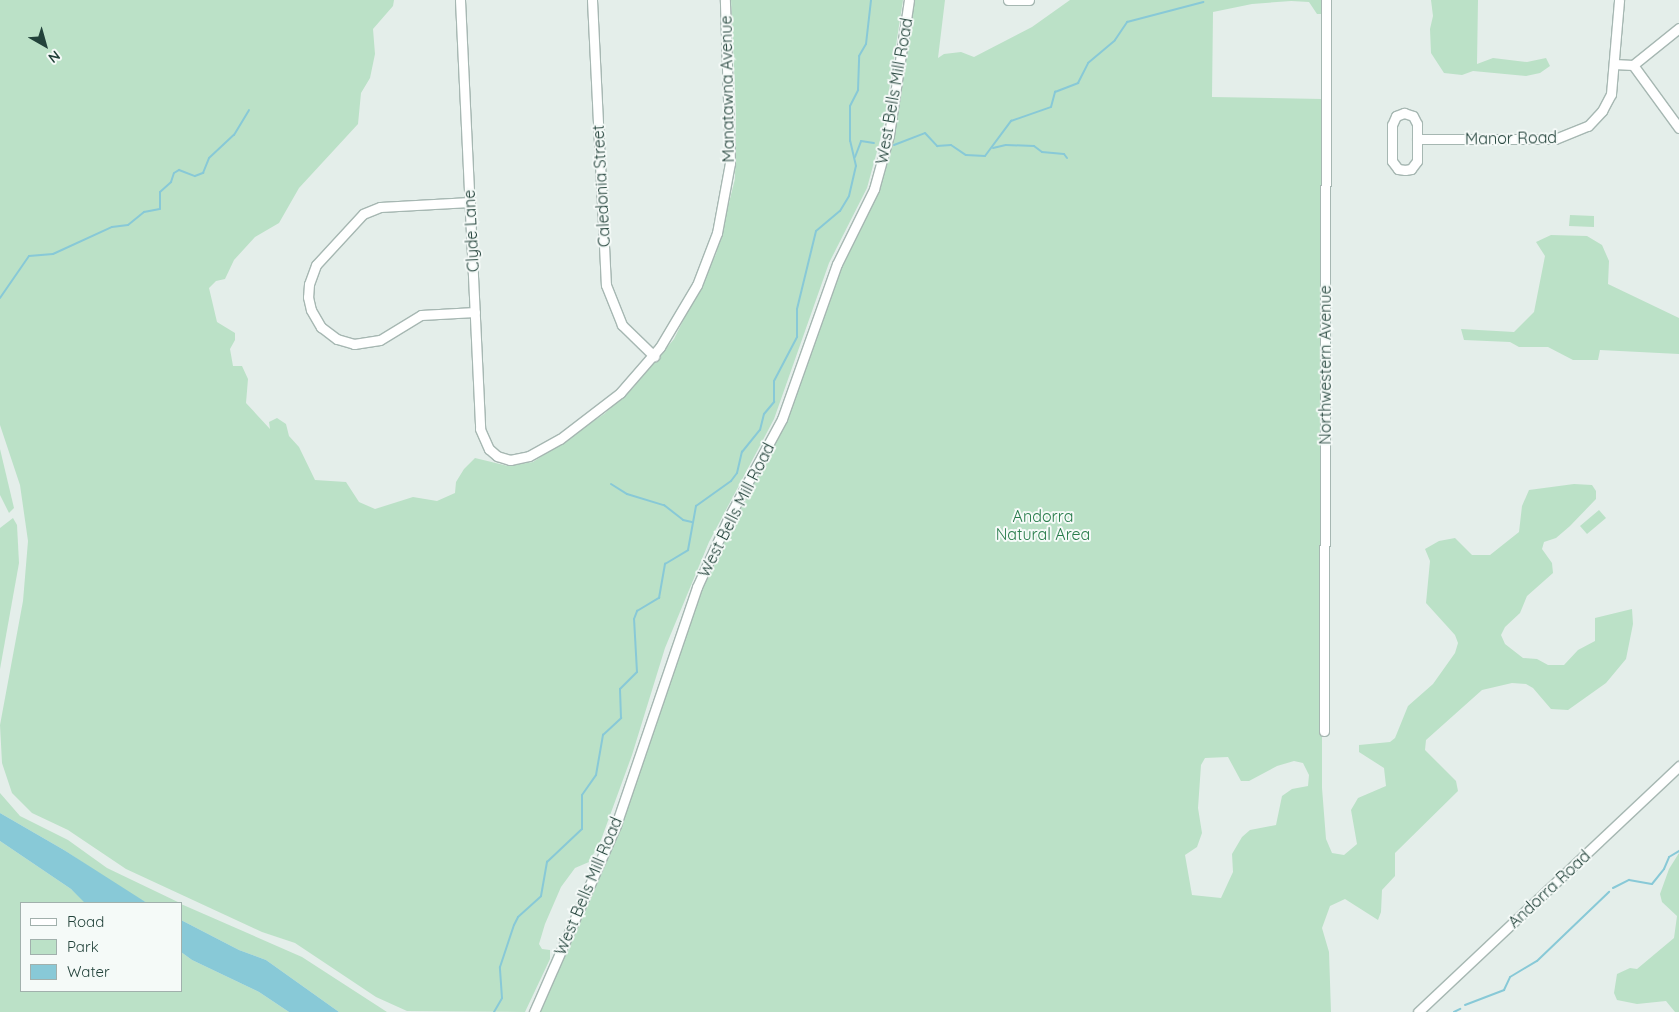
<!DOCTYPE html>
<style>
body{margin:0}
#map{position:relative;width:1679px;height:1012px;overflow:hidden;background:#e4eeea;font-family:Quicksand,sans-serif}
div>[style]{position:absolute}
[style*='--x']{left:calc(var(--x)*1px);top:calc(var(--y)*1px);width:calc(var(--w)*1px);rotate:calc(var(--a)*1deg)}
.green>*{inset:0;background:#bbe1c7}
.water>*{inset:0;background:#88c9d7}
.stream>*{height:2px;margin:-1px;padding:0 1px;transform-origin:1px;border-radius:1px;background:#88c9d7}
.roads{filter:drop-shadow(1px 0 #a6b7b2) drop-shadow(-1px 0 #a6b7b2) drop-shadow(0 1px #a6b7b2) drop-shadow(0 -1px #a6b7b2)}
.minor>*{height:9px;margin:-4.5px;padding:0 4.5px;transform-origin:4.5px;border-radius:4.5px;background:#fff}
span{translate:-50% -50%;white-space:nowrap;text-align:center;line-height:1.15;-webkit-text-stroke:4px #f5faf8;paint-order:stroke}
.street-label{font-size:16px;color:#22423a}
.park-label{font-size:16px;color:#287c4b}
.legend{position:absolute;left:20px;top:902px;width:162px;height:90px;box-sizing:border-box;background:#f5faf8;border:1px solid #a1b0ac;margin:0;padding:6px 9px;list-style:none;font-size:15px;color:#22423a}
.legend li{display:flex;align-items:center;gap:10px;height:25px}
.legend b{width:25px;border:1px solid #a1b0ac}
.north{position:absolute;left:20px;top:20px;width:50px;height:50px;-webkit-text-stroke:4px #f5faf8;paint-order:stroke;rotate:142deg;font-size:14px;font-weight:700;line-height:20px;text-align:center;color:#22423a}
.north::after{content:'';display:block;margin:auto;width:18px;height:22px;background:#22423a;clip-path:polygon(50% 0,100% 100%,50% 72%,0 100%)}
</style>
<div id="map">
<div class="green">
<div style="clip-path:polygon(0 0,394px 0,393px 6px,373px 29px,375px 54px,370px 78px,361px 93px,358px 124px,299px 188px,279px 223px,255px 237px,234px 260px,225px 279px,216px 281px,209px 288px,217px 322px,235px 333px,235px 340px,230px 349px,233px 366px,242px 366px,248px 379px,246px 403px,270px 429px,269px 422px,277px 418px,286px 424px,289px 436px,299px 447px,315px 480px,346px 482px,359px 502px,375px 509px,413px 497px,437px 501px,455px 493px,456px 482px,464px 469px,475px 458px,508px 466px,533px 462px,604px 414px,632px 389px,674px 339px,716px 254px,735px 179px,736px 113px,731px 0,903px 0,883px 129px,867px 188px,829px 263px,774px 419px,709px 542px,665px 648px,632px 755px,601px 840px,589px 862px,575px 868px,561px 887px,545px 924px,539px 944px,542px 949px,550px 950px,550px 959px,525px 1012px,407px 1011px,376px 997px,295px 943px,262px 932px,126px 869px,68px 830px,32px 813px,12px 793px,2px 763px,0 725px,23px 601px,28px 541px,20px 485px,0 425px)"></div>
<div style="clip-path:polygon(evenodd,913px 0,945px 0,938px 58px,944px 54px,961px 52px,974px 57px,1032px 27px,1070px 0,1323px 0,1322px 14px,1317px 14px,1309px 2px,1291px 1px,1252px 4px,1213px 12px,1212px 97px,1322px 99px,1322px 788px,1326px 839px,1332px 853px,1344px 855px,1357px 844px,1351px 810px,1358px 798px,1386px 786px,1384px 768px,1359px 752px,1359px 745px,1390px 742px,1395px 738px,1408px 706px,1433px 684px,1455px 653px,1458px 643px,1455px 635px,1426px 603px,1430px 561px,1425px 549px,1439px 541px,1455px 538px,1472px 555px,1490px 555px,1519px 532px,1522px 506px,1529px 490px,1574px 484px,1592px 485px,1596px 491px,1596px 499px,1570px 526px,1556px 538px,1544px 542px,1542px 549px,1552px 563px,1553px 573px,1527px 596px,1520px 613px,1505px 627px,1501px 635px,1505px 644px,1523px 658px,1537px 659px,1548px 665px,1564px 665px,1578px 650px,1595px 641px,1595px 618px,1632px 609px,1633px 624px,1626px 659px,1606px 683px,1568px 710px,1551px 709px,1533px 688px,1526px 684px,1512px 683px,1482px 690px,1426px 740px,1425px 750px,1456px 781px,1458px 791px,1395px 853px,1395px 876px,1382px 890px,1381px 912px,1378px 920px,1345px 899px,1330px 906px,1322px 928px,1329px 952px,1331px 1012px,538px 1012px,591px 887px,698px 592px,737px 509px,783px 424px,835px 278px,881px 181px,890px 144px,913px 0,1228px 757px,1241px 781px,1249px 781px,1277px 766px,1294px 761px,1303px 763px,1309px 775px,1308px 786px,1292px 789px,1282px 796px,1276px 825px,1250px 830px,1242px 837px,1232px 854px,1233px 872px,1221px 898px,1192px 895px,1185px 855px,1197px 847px,1202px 833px,1198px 808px,1201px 765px,1205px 758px,1228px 757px)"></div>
<div style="clip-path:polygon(1431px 0,1478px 0,1477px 64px,1493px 58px,1527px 62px,1546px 58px,1550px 66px,1540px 73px,1526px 76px,1473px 71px,1462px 75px,1444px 73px,1431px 53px,1430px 29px,1433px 16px)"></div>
<div style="clip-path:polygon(1570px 215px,1594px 216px,1594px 227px,1569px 226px)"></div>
<div style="clip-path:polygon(1551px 235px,1587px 236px,1602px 245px,1609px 261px,1608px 284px,1679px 318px,1679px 354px,1600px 350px,1598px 360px,1573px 360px,1548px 347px,1519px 347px,1510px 342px,1464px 340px,1461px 329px,1514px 332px,1534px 312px,1545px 256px,1536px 242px)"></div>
<div style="clip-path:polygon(0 449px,14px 508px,9px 513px,0 495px)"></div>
<div style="clip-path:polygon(1599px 510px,1606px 518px,1587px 534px,1580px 526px)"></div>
<div style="clip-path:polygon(13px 518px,17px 525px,19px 563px,0 669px,0 528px)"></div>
<div style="clip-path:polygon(0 793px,20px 816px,68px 840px,107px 868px,180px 903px,147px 903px,130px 894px,64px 850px,0 813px)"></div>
<div style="clip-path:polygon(0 841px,71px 889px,86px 903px,21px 903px,21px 991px,181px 991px,181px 952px,192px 960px,259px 992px,289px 1012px,0 1012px)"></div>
<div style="clip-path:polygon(1679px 853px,1679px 1012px,1675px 1012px,1666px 1001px,1637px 1004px,1617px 1000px,1614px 993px,1617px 974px,1630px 968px,1637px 969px,1674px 938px,1677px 916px,1662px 902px,1660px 894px,1669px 869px)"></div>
<div style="clip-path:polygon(181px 904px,302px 957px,387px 1012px,339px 1012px,266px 960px,239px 950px,181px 920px)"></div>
</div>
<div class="water">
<div style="clip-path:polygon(0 813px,64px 850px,147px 903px,84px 902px,71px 889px,0 841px)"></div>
<div style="clip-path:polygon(181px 920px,239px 950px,266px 960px,339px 1012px,289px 1012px,259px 992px,192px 960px,181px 952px)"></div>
</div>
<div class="stream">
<div style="--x:894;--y:145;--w:33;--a:-21"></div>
<div style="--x:925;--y:133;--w:18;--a:47"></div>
<div style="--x:937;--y:146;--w:14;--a:-4"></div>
<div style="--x:951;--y:145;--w:18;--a:34"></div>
<div style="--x:966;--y:155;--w:19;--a:3"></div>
<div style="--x:985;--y:156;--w:44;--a:-53.4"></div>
<div style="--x:1011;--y:121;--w:42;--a:-19.3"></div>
<div style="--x:1051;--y:107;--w:16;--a:-75"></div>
<div style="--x:1055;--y:92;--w:25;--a:-21"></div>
<div style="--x:1078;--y:83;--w:22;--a:-63"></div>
<div style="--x:1088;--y:63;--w:35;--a:-40"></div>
<div style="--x:1115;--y:40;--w:22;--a:-56"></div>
<div style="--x:1127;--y:22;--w:79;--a:-14.7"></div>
<div style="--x:993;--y:148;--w:13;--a:-13"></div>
<div style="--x:1006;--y:145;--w:28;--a:2"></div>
<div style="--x:1034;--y:146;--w:10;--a:37"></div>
<div style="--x:1042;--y:152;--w:22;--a:5"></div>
<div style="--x:1064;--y:154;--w:5;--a:53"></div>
<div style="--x:855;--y:157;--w:17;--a:-69"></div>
<div style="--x:861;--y:141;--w:13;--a:9"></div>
<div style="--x:0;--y:298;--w:51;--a:-55.4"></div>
<div style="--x:29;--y:256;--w:24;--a:-5"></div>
<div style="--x:53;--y:254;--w:65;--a:-24.6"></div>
<div style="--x:112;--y:227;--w:16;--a:-7"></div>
<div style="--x:128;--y:225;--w:21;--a:-39"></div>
<div style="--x:144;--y:212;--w:16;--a:-11"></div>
<div style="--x:160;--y:209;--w:17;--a:-90"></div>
<div style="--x:160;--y:192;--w:15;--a:-42"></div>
<div style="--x:171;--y:182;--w:9;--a:-72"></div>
<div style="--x:174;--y:173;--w:6;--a:-31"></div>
<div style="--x:179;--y:170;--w:17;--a:21"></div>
<div style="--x:195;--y:176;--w:9;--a:-21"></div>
<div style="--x:203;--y:173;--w:16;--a:-68"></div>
<div style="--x:209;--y:158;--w:34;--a:-43"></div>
<div style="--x:234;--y:135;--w:29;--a:-59"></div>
<div style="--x:611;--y:484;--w:19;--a:32"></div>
<div style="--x:627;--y:494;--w:39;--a:17"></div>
<div style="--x:664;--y:505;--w:24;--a:38"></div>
<div style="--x:683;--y:520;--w:9;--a:13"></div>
<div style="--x:1613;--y:888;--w:18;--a:-27"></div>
<div style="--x:1629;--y:880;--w:23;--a:10"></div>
<div style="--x:1652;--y:884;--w:19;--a:-51"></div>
<div style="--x:1664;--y:869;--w:13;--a:-67"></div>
<div style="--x:1669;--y:857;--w:12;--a:-31"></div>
<div style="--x:1465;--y:1005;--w:42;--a:-21"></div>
<div style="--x:1504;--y:990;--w:14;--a:-65"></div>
<div style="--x:1510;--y:977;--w:31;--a:-31"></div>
<div style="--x:1537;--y:961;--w:100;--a:-43.8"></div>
<div style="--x:494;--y:1012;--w:16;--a:-60"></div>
<div style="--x:502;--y:998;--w:31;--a:-94"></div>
<div style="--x:500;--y:967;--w:44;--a:-71.6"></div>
<div style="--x:514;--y:925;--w:9;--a:-63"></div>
<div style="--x:518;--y:917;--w:31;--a:-42"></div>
<div style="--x:541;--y:896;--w:35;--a:-80"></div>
<div style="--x:547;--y:862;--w:48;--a:-43.3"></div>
<div style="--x:582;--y:829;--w:34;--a:-90"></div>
<div style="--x:582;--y:795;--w:24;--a:-55"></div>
<div style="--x:596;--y:775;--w:41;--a:-80.1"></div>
<div style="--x:603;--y:735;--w:25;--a:-43"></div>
<div style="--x:621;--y:718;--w:29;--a:-92"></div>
<div style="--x:620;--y:689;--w:24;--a:-45"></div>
<div style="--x:637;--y:672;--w:53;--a:-93.2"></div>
<div style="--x:634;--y:619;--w:9;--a:-69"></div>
<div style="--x:637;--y:611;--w:26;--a:-31"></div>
<div style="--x:659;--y:598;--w:35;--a:-80"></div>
<div style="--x:665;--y:564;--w:27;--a:-31"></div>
<div style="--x:688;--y:550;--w:45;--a:-79.7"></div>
<div style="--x:696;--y:506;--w:43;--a:-35.5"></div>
<div style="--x:731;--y:481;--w:10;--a:-53"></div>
<div style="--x:737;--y:473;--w:22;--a:-77"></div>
<div style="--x:742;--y:452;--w:28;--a:-51"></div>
<div style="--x:760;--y:430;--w:16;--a:-76"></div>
<div style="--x:764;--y:414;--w:16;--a:-50"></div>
<div style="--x:774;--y:402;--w:21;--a:-90"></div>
<div style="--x:774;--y:381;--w:50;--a:-62.4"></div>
<div style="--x:797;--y:337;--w:28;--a:-90"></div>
<div style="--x:797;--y:309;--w:80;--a:-76.3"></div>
<div style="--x:816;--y:231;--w:31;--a:-40"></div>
<div style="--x:840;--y:211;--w:17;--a:-59"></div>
<div style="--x:849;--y:196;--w:31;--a:-77"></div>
<div style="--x:856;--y:166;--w:26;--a:-103"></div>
<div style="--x:850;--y:141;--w:35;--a:-90"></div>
<div style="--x:850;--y:106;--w:18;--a:-63"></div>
<div style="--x:858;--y:90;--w:34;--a:-88"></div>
<div style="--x:859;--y:56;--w:14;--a:-60"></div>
<div style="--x:866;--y:44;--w:44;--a:-83.5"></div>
<div style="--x:1454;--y:1012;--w:7;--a:-27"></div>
</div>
<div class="roads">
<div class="minor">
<div style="--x:460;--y:0;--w:429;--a:87.3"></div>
<div style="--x:480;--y:429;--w:22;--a:66"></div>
<div style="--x:489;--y:449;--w:11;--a:41"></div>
<div style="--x:497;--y:456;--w:14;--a:17"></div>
<div style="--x:510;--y:460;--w:19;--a:-12"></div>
<div style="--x:529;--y:456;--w:35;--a:-29"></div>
<div style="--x:560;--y:439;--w:76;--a:-37.5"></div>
<div style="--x:620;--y:393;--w:61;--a:-49"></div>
<div style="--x:660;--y:347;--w:72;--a:-59.2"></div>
<div style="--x:697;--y:285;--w:56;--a:-69"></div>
<div style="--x:717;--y:233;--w:71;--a:-79.5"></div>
<div style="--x:730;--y:163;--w:163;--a:-91.8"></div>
<div style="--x:592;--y:0;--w:285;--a:87.2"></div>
<div style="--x:606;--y:285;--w:43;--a:68.2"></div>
<div style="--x:622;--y:325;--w:45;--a:44.1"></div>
<div style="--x:1008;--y:0;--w:21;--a:0"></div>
<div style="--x:1614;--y:64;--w:19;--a:3"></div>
<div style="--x:1633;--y:65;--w:78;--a:53.9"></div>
<div style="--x:1633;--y:65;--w:59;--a:-38.8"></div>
<div style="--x:1404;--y:113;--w:9;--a:18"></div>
<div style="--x:1413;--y:116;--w:9;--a:63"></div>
<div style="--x:1417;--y:124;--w:37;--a:90"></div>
<div style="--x:1417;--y:161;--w:10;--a:127"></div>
<div style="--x:1411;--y:169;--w:6;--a:171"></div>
<div style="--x:1405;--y:170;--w:7;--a:-172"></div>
<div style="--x:1398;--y:169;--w:10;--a:-127"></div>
<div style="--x:1392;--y:161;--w:36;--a:-90"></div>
<div style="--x:1392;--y:125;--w:10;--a:-66"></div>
<div style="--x:1396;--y:116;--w:9;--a:-21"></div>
<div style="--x:1417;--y:139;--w:138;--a:0"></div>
<div style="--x:1555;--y:139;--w:35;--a:-22"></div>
<div style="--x:1588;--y:126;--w:21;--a:-47"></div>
<div style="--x:1602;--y:111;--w:19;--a:-62"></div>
<div style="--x:1611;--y:94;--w:94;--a:-85.1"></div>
<div style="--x:470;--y:202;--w:90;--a:176.8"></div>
<div style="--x:380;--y:207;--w:18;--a:158"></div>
<div style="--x:363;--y:214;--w:69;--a:132.7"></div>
<div style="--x:316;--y:265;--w:20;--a:110"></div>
<div style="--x:309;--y:284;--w:13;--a:94"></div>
<div style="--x:308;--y:297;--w:13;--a:77"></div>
<div style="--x:311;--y:310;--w:20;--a:60"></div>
<div style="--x:321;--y:327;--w:20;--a:37"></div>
<div style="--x:337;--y:339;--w:18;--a:16"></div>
<div style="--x:354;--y:344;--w:26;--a:-9"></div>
<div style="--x:380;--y:340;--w:48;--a:-31.4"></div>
<div style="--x:421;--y:315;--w:54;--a:-3.2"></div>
<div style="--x:1324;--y:731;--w:731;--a:-89.84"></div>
<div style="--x:534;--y:1012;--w:204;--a:-66.3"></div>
<div style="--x:616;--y:825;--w:251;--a:-71.2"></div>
<div style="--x:697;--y:587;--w:77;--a:-65.4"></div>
<div style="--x:729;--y:517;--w:111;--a:-61.6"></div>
<div style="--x:782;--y:419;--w:164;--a:-70.5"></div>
<div style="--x:837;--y:264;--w:84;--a:-63.7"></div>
<div style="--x:874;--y:189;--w:56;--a:-74.5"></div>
<div style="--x:889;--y:135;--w:136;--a:-81.6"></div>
<div style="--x:1418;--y:1012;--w:359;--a:-43.3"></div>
</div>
</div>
<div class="street-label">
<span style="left:727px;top:89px;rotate:-91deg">Manatawna Avenue</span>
<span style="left:894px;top:91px;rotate:-80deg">West Bells Mill Road</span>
<span style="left:1511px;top:138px;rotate:-1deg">Manor Road</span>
<span style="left:601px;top:186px;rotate:-93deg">Caledonia Street</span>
<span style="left:471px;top:231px;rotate:-93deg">Clyde Lane</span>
<span style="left:1325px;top:365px;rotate:-90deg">Northwestern Avenue</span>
<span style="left:736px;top:510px;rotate:-63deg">West Bells Mill Road</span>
<span style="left:588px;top:886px;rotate:-67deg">West Bells Mill Road</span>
<span style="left:1549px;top:889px;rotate:-43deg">Andorra Road</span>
</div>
<div class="park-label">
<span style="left:1043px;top:525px">Andorra<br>Natural Area</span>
</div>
<ul class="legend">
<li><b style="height:6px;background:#fff"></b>Road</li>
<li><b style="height:14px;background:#bbe1c7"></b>Park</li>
<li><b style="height:14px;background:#88c9d7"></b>Water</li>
</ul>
<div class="north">N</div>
</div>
